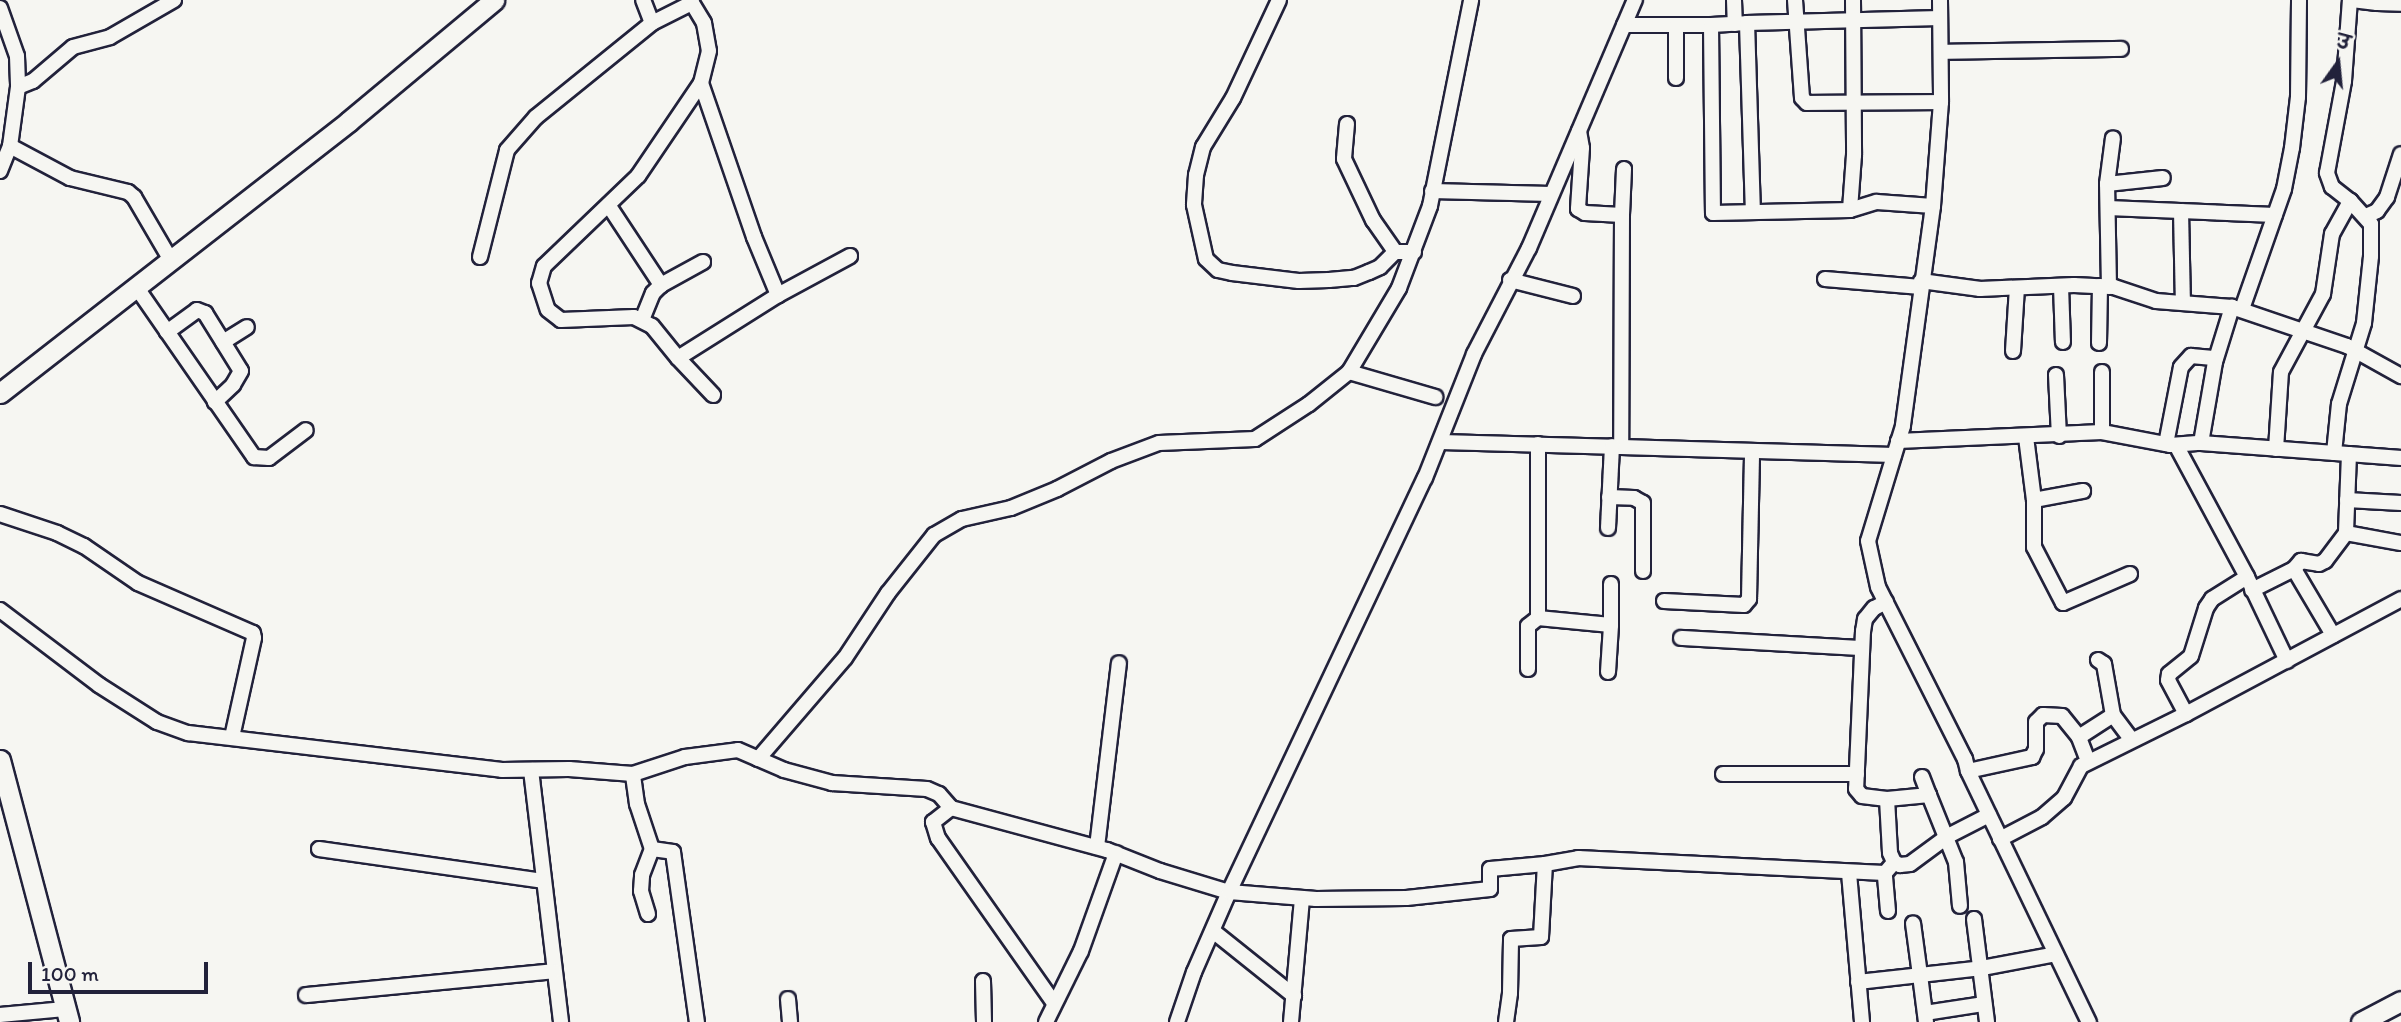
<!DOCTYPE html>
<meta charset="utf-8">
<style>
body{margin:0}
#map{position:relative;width:2401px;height:1022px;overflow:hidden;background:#f6f6f2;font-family:Itim,"Playpen Sans Deva",sans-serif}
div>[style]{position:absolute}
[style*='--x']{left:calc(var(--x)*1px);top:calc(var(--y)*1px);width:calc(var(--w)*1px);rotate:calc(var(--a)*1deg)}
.roads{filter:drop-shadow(2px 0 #22223b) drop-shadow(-2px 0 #22223b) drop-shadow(0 2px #22223b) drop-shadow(0 -2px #22223b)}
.street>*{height:14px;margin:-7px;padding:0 7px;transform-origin:7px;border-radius:7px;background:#f6f6f2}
.secondary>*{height:19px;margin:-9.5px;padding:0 9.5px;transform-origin:9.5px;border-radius:9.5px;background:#f6f6f2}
span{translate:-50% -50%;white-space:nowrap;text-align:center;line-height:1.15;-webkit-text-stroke:5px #f6f6f2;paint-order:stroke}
.north{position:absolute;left:2303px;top:28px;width:70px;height:70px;-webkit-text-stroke:5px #f6f6f2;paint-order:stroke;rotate:15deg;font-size:19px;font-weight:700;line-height:28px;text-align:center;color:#22223b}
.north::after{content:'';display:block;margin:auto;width:24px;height:32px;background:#22223b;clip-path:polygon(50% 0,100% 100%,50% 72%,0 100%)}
.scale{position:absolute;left:28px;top:962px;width:180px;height:32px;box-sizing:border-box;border:4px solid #22223b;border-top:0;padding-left:9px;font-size:21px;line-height:24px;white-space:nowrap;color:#22223b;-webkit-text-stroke:5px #f6f6f2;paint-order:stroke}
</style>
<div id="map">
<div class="roads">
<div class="street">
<div style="--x:1279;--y:0;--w:108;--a:115.1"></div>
<div style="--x:1233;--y:98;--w:57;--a:121.5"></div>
<div style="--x:1203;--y:147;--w:29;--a:104"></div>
<div style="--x:1196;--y:175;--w:30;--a:94"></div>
<div style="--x:1194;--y:205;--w:55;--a:77.5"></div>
<div style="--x:1206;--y:259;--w:16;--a:43"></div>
<div style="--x:1218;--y:270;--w:14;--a:12"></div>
<div style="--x:1232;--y:273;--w:67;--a:6.8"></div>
<div style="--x:1299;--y:281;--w:30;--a:-2"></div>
<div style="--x:1329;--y:280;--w:25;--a:-5"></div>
<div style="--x:1354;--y:278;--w:16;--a:-22"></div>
<div style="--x:1369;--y:272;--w:12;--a:-24"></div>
<div style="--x:1380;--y:267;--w:21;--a:-45"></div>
<div style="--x:1395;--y:252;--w:19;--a:0"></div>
<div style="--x:1734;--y:0;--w:24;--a:88"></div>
<div style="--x:1795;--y:0;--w:98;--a:85.9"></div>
<div style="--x:1802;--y:98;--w:7;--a:45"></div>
<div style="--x:1807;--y:103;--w:134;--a:-0.4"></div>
<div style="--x:1853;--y:0;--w:155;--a:89.6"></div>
<div style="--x:1854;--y:155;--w:55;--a:94.2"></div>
<div style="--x:1850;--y:210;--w:28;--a:-17"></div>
<div style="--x:1877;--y:202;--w:56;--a:4.1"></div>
<div style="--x:1940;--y:0;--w:102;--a:89.4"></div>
<div style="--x:1941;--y:102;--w:104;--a:94.4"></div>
<div style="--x:1933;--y:206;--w:222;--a:97.8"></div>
<div style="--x:1903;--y:426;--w:120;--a:106.9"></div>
<div style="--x:1868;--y:541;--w:47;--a:77.7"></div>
<div style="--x:1878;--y:587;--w:193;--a:63.2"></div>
<div style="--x:1965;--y:759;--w:12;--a:76"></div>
<div style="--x:1968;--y:771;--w:279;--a:64.3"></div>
<div style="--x:2352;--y:0;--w:25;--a:7"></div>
<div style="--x:2377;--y:3;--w:3;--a:-90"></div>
<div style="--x:2377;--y:3;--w:24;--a:2"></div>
<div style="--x:0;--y:8;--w:51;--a:70.5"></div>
<div style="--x:17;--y:56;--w:31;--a:88"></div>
<div style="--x:18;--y:87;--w:60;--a:97.7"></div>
<div style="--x:10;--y:146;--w:27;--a:112"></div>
<div style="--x:652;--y:23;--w:45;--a:-26.6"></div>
<div style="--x:692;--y:3;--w:23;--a:59"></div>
<div style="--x:704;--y:23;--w:28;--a:80"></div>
<div style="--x:709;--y:51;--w:33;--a:104"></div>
<div style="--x:701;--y:83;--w:112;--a:124.1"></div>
<div style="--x:638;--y:176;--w:130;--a:136.2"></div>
<div style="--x:544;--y:266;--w:18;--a:106"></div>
<div style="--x:539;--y:283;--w:28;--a:72"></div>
<div style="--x:548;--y:310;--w:16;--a:38"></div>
<div style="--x:561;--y:320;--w:73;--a:-2.4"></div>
<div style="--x:634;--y:317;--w:20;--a:27"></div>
<div style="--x:652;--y:326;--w:41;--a:50.9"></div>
<div style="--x:678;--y:358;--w:118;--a:-32.2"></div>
<div style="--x:778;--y:295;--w:82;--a:-28.4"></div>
<div style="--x:1747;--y:23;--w:193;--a:-1.5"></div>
<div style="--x:1624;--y:25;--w:87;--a:0"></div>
<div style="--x:1711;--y:25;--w:188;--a:89.4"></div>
<div style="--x:1713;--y:213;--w:137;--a:-1.3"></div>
<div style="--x:1711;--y:25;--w:36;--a:-3"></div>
<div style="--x:1747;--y:23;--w:188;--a:88.2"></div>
<div style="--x:1941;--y:52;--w:180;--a:-1"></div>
<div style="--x:1676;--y:78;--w:52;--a:-90"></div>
<div style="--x:701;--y:83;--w:163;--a:71"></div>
<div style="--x:754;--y:237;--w:63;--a:67.5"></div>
<div style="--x:18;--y:87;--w:16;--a:-22"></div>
<div style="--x:33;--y:81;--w:52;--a:-40.4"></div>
<div style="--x:73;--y:47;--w:38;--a:-15"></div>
<div style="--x:110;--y:37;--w:74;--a:-30"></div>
<div style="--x:1347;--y:124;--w:35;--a:95"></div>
<div style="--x:1344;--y:159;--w:68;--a:64.6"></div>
<div style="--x:1373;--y:220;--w:39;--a:55"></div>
<div style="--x:1579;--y:131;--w:17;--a:80"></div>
<div style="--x:1582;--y:148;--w:61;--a:93.8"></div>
<div style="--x:1578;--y:209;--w:8;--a:30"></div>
<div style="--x:1585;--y:213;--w:37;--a:3"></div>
<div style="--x:1622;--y:215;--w:232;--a:90.2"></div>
<div style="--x:1621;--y:447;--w:273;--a:1.7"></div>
<div style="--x:10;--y:146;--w:68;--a:28.1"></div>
<div style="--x:70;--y:178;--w:60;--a:13.6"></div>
<div style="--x:128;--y:192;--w:8;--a:40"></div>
<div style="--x:134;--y:197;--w:75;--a:59.7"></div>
<div style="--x:2107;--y:184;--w:46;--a:-82.6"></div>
<div style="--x:1432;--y:191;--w:119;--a:1.4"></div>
<div style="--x:609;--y:206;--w:95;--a:56.6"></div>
<div style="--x:2108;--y:208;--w:167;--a:2.4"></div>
<div style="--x:2181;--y:211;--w:92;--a:88.8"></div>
<div style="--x:1622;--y:215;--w:46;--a:-87.5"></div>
<div style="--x:2366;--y:216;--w:12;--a:-24"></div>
<div style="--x:2377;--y:211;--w:17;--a:-54"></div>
<div style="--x:2387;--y:197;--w:45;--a:-72"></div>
<div style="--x:480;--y:257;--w:110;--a:-75.8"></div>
<div style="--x:507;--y:150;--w:44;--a:-48.7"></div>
<div style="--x:536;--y:117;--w:149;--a:-39"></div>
<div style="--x:652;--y:23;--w:25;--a:-111"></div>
<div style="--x:1825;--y:279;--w:96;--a:4.8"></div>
<div style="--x:1510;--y:280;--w:65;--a:14.3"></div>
<div style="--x:1921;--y:281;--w:60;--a:7.7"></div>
<div style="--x:1980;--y:289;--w:94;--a:-2.4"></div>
<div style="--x:2074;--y:285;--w:40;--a:2.9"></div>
<div style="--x:2114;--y:287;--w:44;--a:18.4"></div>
<div style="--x:2156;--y:301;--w:76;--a:4.5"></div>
<div style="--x:2232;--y:307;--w:121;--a:18.7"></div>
<div style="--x:2347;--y:346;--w:62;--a:29.1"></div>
<div style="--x:2061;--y:286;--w:56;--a:88"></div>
<div style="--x:2109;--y:287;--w:103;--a:-91.1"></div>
<div style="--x:2107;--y:184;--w:56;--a:-6.1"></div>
<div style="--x:137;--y:288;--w:206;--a:55.3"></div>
<div style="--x:254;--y:457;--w:15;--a:4"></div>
<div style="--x:269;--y:458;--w:46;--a:-37.1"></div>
<div style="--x:2242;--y:309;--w:127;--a:-70.7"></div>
<div style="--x:2284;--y:189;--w:42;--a:-79"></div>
<div style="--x:2292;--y:148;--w:51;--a:-83.3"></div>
<div style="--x:2298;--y:97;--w:97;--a:-89.4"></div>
<div style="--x:642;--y:320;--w:29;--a:-68"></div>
<div style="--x:653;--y:293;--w:11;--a:-45"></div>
<div style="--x:661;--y:285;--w:48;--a:-28.7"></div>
<div style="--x:167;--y:332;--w:37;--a:-36"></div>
<div style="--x:197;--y:310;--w:9;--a:21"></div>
<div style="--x:205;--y:313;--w:68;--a:58.2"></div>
<div style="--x:241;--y:371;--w:16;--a:120"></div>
<div style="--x:233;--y:385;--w:25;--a:137"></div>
<div style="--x:223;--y:342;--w:28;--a:-32"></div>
<div style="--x:2099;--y:343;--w:57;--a:-89"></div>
<div style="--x:2013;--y:351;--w:63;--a:-86.4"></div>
<div style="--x:678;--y:358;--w:51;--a:46.6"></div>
<div style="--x:1349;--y:372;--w:90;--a:16.2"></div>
<div style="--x:2102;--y:372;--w:60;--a:90"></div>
<div style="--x:2056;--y:375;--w:61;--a:87.2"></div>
<div style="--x:2026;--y:437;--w:64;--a:82.8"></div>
<div style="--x:2034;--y:500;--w:47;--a:90"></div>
<div style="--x:2034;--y:547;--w:63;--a:62.6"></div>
<div style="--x:2063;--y:603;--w:73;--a:-23.4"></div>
<div style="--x:1898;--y:441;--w:204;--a:-2.5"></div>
<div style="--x:2102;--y:432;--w:69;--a:10.8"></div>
<div style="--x:2170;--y:445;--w:31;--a:-4"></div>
<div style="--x:2201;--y:443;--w:201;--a:4.3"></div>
<div style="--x:1441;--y:442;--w:180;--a:1.6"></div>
<div style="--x:2201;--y:443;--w:82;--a:-80.2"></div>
<div style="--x:2215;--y:362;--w:58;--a:-72.8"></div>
<div style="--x:1538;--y:444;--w:174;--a:90"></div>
<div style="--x:1538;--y:618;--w:73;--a:5.5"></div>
<div style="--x:1611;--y:625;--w:41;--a:-90"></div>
<div style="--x:2166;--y:444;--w:78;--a:-79"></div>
<div style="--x:2181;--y:367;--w:15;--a:-48"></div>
<div style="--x:2191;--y:356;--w:25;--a:5"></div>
<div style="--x:2176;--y:445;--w:150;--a:61.7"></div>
<div style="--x:2247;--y:577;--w:93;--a:64.5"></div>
<div style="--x:2276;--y:449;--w:77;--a:-86.3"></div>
<div style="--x:2281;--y:372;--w:89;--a:-61.7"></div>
<div style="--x:2323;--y:294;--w:61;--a:-81.5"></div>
<div style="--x:2332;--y:234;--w:38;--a:-61"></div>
<div style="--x:2350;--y:201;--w:23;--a:-142"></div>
<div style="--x:2332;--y:187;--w:15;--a:-110"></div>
<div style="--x:2327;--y:173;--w:94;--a:-79.5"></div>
<div style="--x:2344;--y:81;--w:81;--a:-85.8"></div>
<div style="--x:2334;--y:453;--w:49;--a:-84.2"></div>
<div style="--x:2339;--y:404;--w:85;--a:-72.8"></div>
<div style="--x:2364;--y:323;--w:67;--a:-84"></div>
<div style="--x:2371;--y:256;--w:32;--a:-90"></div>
<div style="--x:2371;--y:224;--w:31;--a:-132"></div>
<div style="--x:2349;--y:454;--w:79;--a:92.2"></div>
<div style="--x:2346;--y:533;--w:56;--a:10.3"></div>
<div style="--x:1609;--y:497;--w:25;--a:2"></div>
<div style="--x:1634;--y:498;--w:10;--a:29"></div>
<div style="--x:1643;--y:503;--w:68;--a:90"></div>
<div style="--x:2034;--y:500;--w:50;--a:-10.4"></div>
<div style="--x:2347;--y:500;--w:54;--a:3.2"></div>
<div style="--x:0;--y:514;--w:60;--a:18.4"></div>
<div style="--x:57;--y:533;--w:30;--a:26"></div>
<div style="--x:84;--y:546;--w:65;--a:34.4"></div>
<div style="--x:138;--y:583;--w:125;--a:23.5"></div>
<div style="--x:253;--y:633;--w:5;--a:79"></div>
<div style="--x:254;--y:638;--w:101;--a:102.5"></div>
<div style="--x:1608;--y:528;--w:82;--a:-87.2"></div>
<div style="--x:2294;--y:569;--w:11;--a:-49"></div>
<div style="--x:2301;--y:561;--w:18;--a:9"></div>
<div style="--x:2319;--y:564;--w:7;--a:-27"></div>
<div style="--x:2325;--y:561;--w:35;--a:-53"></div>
<div style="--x:2252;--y:590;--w:47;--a:-26.6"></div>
<div style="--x:2294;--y:569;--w:77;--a:59.4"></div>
<div style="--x:1664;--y:601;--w:80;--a:2.9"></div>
<div style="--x:1744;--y:605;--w:8;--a:-50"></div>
<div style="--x:1749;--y:599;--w:148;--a:-88.8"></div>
<div style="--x:1886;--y:602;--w:13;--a:153"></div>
<div style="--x:1874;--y:608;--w:14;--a:129"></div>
<div style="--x:1865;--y:619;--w:12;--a:99"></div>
<div style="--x:1863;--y:631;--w:158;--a:92.5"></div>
<div style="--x:1856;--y:789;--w:9;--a:49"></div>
<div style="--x:1862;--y:796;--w:25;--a:7"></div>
<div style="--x:0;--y:610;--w:124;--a:37.1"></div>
<div style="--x:99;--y:685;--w:69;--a:32.5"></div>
<div style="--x:157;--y:722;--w:33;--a:20"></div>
<div style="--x:188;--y:733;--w:316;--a:6.7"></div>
<div style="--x:502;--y:770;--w:67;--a:-0.9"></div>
<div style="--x:569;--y:769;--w:64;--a:4.5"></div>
<div style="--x:1681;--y:638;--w:181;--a:3.2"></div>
<div style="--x:2098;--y:660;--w:7;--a:34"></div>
<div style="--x:2104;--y:664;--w:52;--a:80"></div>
<div style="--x:1528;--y:669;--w:43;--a:-90"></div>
<div style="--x:1528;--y:626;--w:13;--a:-39"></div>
<div style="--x:1608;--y:672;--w:47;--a:-86.3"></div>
<div style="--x:2186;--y:714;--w:38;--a:-118"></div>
<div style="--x:2168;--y:680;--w:6;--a:-81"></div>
<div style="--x:2169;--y:674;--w:28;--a:-39"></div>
<div style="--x:2191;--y:656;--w:50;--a:-72.6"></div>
<div style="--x:2206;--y:608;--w:11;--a:-56"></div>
<div style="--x:2212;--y:599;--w:41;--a:-32.2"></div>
<div style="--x:758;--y:759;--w:133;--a:-49.3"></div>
<div style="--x:845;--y:658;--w:78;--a:-56.5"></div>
<div style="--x:888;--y:593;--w:74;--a:-51.6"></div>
<div style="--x:934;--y:535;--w:32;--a:-30"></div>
<div style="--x:962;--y:519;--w:50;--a:-12.7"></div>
<div style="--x:1011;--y:508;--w:50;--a:-22.4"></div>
<div style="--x:1057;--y:489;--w:61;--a:-27.4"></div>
<div style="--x:1111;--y:461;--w:51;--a:-20.6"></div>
<div style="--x:1159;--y:443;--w:96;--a:-2.4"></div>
<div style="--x:1255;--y:439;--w:64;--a:-32.9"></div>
<div style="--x:1309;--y:404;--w:51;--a:-38.7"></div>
<div style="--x:1349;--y:372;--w:98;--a:-59.2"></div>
<div style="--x:1399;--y:288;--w:88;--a:-69.3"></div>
<div style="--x:1430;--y:206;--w:210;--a:-78.7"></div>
<div style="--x:2088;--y:761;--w:26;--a:-111"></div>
<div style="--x:2079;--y:737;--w:40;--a:-32.9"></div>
<div style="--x:2113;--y:715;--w:30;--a:53"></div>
<div style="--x:531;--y:770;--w:254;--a:83.2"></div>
<div style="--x:1968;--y:771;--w:66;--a:-12.3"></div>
<div style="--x:2032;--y:757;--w:9;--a:-63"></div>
<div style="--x:2036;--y:749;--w:27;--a:-90"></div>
<div style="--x:2036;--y:722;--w:10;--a:-45"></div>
<div style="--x:2043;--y:715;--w:19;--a:3"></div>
<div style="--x:2062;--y:716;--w:27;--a:51"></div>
<div style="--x:1723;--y:774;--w:134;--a:0"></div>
<div style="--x:1922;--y:777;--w:19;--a:69"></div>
<div style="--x:1929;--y:795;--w:42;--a:174.6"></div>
<div style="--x:1887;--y:799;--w:54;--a:86.8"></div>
<div style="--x:1890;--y:853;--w:10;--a:66"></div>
<div style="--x:1894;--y:862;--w:7;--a:27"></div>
<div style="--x:1900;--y:865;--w:10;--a:-6"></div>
<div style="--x:1910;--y:864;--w:47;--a:-36.4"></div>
<div style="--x:1948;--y:836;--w:46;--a:-27.1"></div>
<div style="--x:1929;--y:795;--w:72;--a:68.1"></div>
<div style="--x:1956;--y:862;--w:44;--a:84.8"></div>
<div style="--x:951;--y:808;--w:23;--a:142"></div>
<div style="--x:933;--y:822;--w:17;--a:73"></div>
<div style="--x:938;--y:838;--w:202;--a:54.9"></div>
<div style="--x:2000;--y:839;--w:47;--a:-27.6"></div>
<div style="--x:2042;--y:817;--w:29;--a:-41"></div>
<div style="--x:2064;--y:798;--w:36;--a:-62"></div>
<div style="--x:2081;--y:766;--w:117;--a:-26.3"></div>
<div style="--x:2186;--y:714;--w:244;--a:-28.1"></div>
<div style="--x:1097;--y:847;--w:185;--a:-83.2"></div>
<div style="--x:319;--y:849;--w:226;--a:8.1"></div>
<div style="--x:652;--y:849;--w:21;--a:8"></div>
<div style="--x:673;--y:852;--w:172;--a:82"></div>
<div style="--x:1545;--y:864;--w:34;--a:-10"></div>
<div style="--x:1578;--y:858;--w:307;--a:2.8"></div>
<div style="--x:1849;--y:873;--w:150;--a:85"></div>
<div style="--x:1888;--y:911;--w:38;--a:-95"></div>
<div style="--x:1885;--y:873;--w:9;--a:-49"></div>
<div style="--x:648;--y:914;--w:24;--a:-107"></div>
<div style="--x:641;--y:891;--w:16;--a:-86"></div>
<div style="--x:642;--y:875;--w:28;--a:-69"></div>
<div style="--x:652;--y:849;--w:47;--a:-108.4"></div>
<div style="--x:637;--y:804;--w:30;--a:-98"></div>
<div style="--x:633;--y:774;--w:55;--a:-18.1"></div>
<div style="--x:685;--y:757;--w:53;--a:-7.5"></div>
<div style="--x:738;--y:750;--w:50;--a:23.5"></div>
<div style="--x:784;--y:770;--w:50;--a:15.2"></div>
<div style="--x:832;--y:783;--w:95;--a:3.6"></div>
<div style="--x:927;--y:789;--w:13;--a:23"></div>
<div style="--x:939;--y:794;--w:18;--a:49"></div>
<div style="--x:951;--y:808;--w:162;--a:15.1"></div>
<div style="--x:1107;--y:850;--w:57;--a:21.6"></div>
<div style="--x:1160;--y:871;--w:72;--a:16.9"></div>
<div style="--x:1229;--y:892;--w:87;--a:113.6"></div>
<div style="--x:1194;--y:972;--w:53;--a:108.8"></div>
<div style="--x:1974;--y:919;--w:104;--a:82.8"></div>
<div style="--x:1213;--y:931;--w:104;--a:38.7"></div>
<div style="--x:983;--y:981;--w:41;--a:88.6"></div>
<div style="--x:1858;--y:982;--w:62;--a:-6.4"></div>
<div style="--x:1920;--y:975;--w:52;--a:-97.7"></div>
<div style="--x:306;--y:995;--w:249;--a:-5.5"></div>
<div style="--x:788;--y:999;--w:23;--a:85"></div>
<div style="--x:1925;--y:1013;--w:60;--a:-8.7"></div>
<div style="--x:0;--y:1015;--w:65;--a:-5.3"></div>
<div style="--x:1046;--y:1022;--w:79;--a:-63.8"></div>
<div style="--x:1081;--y:951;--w:104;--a:-70.3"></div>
<div style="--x:1291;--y:1022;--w:124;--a:-84.9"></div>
<div style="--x:1506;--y:1022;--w:29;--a:-82"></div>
<div style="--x:1510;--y:993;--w:54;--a:-88.9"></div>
<div style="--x:1511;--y:939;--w:30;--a:-4"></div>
<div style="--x:1541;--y:937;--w:73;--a:-86.9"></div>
<div style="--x:1545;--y:864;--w:55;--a:174.8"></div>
<div style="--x:1490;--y:869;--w:20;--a:90"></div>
<div style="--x:1490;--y:889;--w:84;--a:173.9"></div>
<div style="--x:1406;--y:898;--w:90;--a:179.4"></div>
<div style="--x:1316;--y:899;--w:87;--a:-175.4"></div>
<div style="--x:1229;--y:892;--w:458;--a:-64.7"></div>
<div style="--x:1425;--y:478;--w:133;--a:-68.4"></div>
<div style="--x:1474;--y:354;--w:119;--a:-62.6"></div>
<div style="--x:1529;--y:248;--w:270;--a:-66.9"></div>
<div style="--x:1926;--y:1022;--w:47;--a:-97.3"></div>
<div style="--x:1920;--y:975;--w:62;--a:-6.4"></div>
<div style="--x:1982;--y:968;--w:75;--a:-10.7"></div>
</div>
<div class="secondary">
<div style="--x:0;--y:393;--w:442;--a:-37.9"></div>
<div style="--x:349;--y:121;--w:189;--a:-39.8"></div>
<div style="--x:0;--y:760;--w:271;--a:75.2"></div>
<div style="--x:2361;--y:1022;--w:45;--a:-27.7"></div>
</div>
</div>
<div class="north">उ</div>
<div class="scale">100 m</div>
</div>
